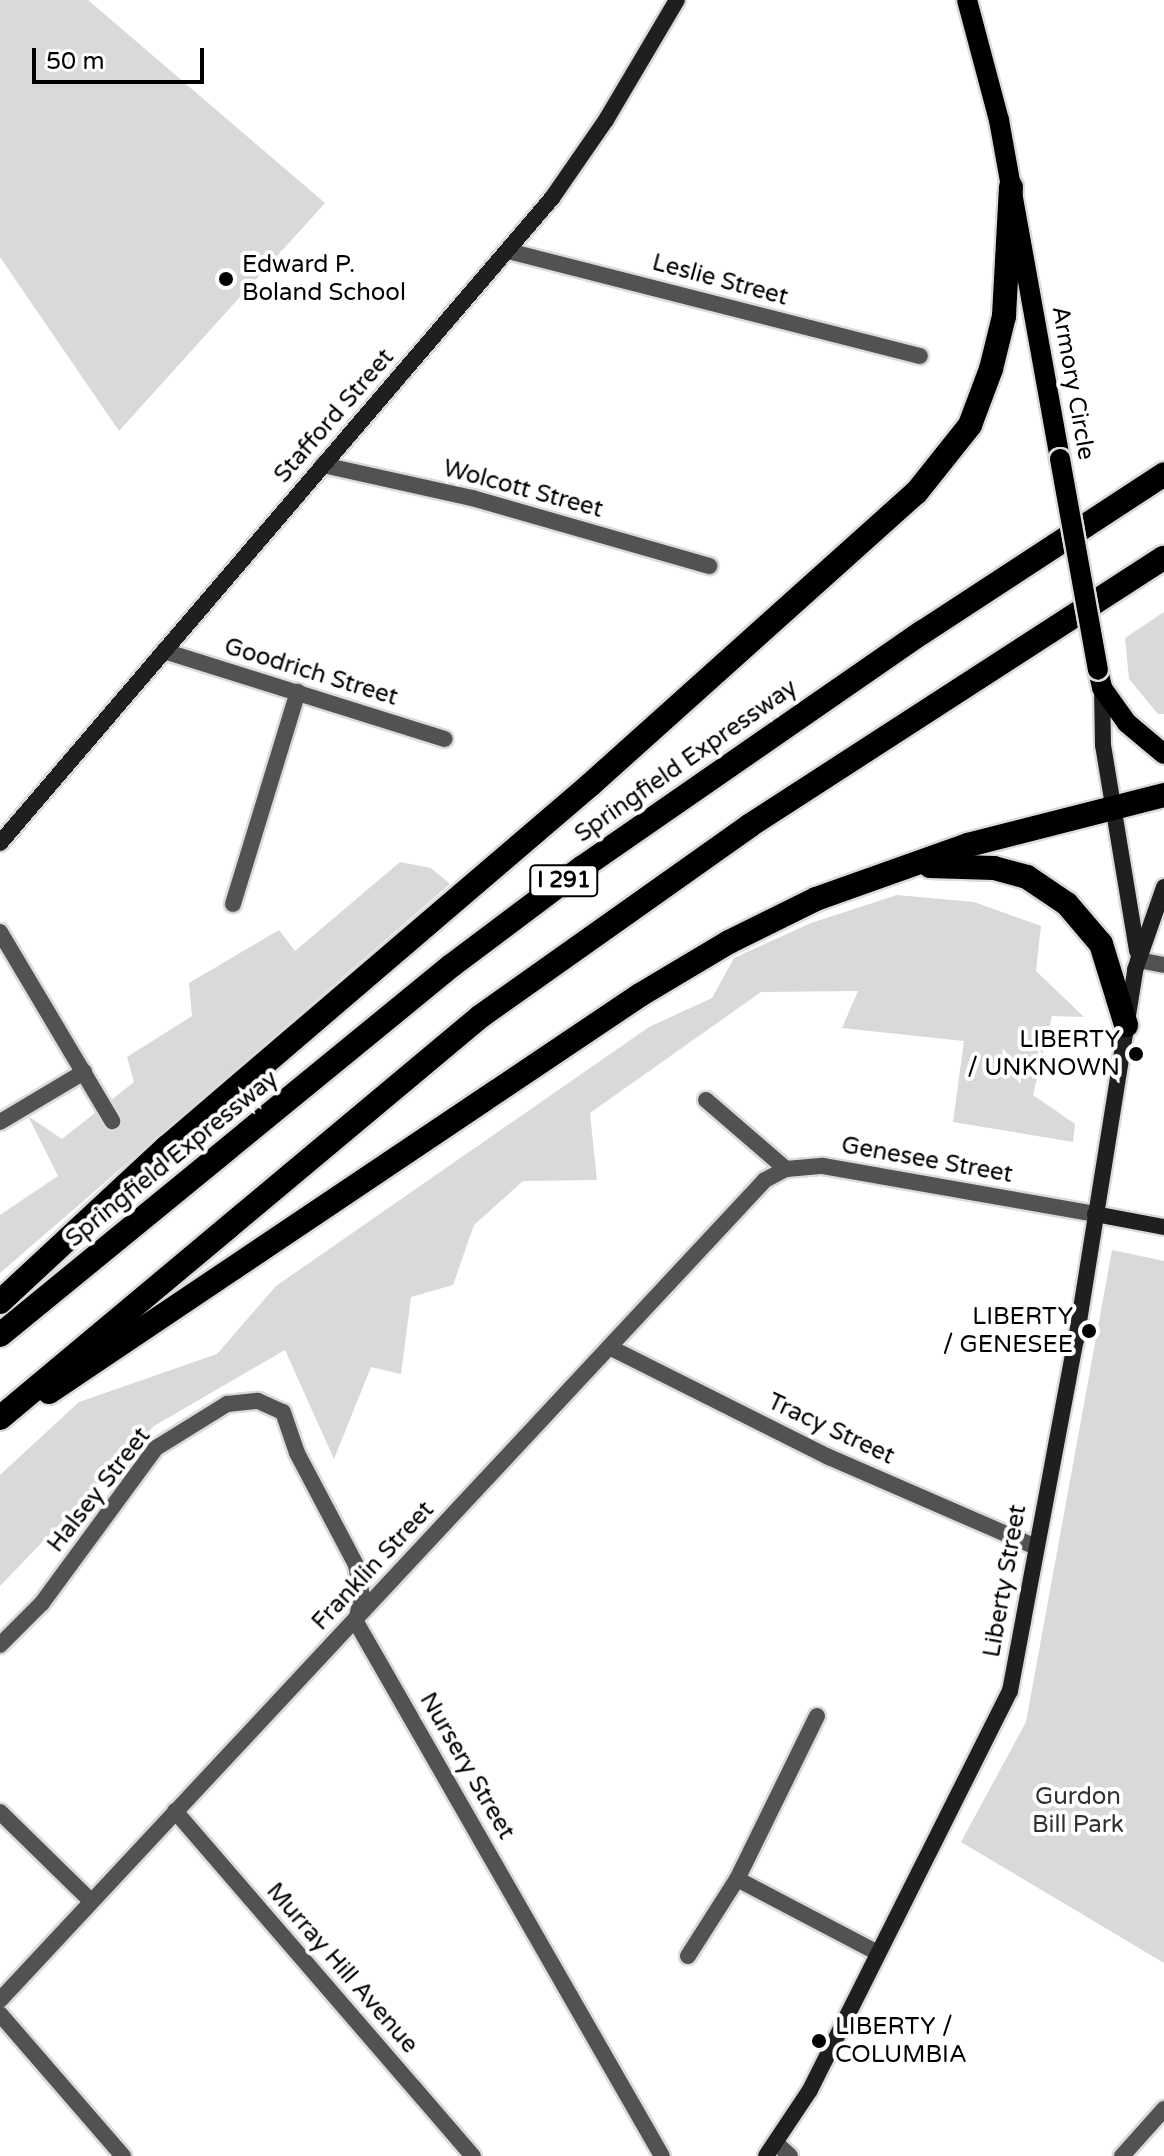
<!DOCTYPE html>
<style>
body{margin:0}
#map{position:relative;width:1164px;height:2156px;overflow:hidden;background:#fff;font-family:"Varela Round",sans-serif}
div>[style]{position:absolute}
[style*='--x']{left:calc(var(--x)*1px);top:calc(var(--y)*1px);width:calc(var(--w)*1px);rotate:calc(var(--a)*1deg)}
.green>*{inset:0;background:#d9d9d9}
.roads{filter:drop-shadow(2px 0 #dbdbdb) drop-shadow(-2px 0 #dbdbdb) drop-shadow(0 2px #dbdbdb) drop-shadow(0 -2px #dbdbdb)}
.minor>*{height:16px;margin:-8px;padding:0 8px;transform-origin:8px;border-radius:8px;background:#525252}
.secondary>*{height:16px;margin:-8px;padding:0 8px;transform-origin:8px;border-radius:8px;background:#1f1f1f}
.primary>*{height:20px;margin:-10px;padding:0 10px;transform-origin:10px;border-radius:10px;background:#000}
.motorway>*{height:24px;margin:-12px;padding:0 12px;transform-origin:12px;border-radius:12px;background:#000}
.bridges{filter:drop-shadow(2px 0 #dbdbdb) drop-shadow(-2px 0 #dbdbdb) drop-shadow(0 2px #dbdbdb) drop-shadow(0 -2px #dbdbdb)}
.primary-bridge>*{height:20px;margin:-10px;padding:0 10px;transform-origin:10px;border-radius:10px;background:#000}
.dots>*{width:22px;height:22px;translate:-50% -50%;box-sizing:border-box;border:4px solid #fff;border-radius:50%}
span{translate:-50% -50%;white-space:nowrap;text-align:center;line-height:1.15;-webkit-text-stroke:8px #fff;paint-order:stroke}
.shield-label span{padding:2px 6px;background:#fff;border:2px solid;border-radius:6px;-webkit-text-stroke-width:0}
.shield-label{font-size:22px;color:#000;font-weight:700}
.poi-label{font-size:24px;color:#000}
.left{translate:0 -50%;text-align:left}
.right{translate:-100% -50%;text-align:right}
.street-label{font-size:24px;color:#000}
.park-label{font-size:24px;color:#303030}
.scale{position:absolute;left:32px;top:48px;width:172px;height:36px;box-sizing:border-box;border:4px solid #000;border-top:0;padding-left:10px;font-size:24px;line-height:28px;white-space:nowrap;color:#000;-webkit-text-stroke:6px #fff;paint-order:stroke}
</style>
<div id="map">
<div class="green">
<div style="clip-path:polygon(0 0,88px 0,325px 203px,119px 431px,0 257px)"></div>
<div style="clip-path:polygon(1164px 612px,1164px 714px,1158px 714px,1129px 679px,1125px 638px)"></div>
<div style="clip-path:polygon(400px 862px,431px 868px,450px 884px,0 1273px,0 1215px,58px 1176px,28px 1116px,62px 1139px,134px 1082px,127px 1057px,192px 1016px,189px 983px,279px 930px,295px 951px)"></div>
<div style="clip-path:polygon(897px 895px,974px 902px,1041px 926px,1036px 971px,1084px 1017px,1052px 1016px,1033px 1095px,1075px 1124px,1073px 1142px,953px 1122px,964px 1041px,842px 1028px,858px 991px,761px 992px,590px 1113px,597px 1180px,523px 1181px,474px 1225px,453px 1285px,411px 1297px,401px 1374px,371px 1367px,334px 1459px,285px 1350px,154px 1426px,0 1586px,0 1475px,79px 1402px,217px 1354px,276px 1286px,649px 1027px,712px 998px,734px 958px,811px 923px)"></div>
<div style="clip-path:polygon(1112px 1250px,1164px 1261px,1164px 1963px,961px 1842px,1026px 1722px)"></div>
</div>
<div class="roads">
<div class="minor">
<div style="--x:508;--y:251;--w:425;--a:14.3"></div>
<div style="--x:323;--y:465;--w:153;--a:12.5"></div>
<div style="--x:472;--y:498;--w:247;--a:16"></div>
<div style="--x:164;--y:651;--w:294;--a:17.4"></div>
<div style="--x:233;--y:904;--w:222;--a:-73"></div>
<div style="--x:0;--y:932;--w:220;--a:59.3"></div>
<div style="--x:1138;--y:960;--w:26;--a:11"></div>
<div style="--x:706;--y:1100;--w:106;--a:40.8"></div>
<div style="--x:786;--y:1169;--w:37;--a:-5"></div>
<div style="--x:823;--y:1166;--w:276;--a:10"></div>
<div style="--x:0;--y:1122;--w:98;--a:-30.8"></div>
<div style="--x:611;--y:1348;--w:244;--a:26.6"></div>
<div style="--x:829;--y:1457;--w:223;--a:23.5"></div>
<div style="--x:0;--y:1645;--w:59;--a:-45"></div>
<div style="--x:42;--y:1603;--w:192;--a:-53.7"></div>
<div style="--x:156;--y:1448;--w:84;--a:-31.8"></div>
<div style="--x:227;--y:1404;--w:31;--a:-6"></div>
<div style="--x:258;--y:1401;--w:27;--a:24"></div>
<div style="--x:283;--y:1412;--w:43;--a:71.1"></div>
<div style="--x:297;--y:1453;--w:127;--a:62.2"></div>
<div style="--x:356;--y:1565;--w:31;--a:79"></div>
<div style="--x:362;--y:1595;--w:28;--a:103"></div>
<div style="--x:356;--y:1622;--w:615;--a:60.19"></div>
<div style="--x:817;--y:1716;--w:182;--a:116.1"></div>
<div style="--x:737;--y:1879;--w:157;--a:27.7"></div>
<div style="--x:175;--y:1811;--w:456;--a:49.2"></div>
<div style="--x:0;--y:1812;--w:126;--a:44.4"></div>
<div style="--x:688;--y:1956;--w:91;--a:-57.5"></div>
<div style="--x:0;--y:2000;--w:1121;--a:-46.99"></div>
<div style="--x:765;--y:1180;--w:24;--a:-28"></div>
<div style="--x:0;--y:2014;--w:188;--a:49.1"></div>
<div style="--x:776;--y:2143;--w:19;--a:43"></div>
<div style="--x:1122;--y:2156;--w:63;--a:-48.2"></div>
</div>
<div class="secondary">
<div style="--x:1102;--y:688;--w:57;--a:89"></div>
<div style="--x:1103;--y:745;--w:209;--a:80.6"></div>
<div style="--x:0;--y:843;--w:849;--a:-49.44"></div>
<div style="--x:552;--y:198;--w:95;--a:-55.3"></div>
<div style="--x:606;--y:120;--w:139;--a:-59.4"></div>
<div style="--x:1095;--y:1214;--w:70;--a:10.7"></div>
<div style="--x:766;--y:2156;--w:79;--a:-56.3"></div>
<div style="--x:810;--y:2090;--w:446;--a:-63.4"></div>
<div style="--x:1010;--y:1691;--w:357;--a:-79.4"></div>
<div style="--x:1076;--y:1340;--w:375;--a:-80.9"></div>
<div style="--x:1135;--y:970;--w:88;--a:-70.7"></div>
</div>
<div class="primary">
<div style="--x:967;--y:0;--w:124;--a:75.1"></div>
<div style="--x:999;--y:120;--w:344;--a:79.8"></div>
<div style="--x:1098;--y:670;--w:18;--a:77"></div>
<div style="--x:1102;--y:688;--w:43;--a:54.5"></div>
<div style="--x:1127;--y:723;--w:48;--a:40"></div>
</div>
<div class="motorway">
<div style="--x:930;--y:866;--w:64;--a:1.8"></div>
<div style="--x:994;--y:868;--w:34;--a:15"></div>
<div style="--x:1027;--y:877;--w:48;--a:34"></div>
<div style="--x:1067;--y:904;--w:52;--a:49.6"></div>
<div style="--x:1101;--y:944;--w:85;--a:72.8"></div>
<div style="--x:0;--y:1302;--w:228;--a:-42.9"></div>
<div style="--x:167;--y:1147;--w:557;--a:-40.56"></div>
<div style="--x:590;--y:785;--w:438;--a:-41.9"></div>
<div style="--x:916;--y:493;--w:87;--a:-51.5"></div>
<div style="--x:970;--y:425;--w:60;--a:-69.4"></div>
<div style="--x:991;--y:369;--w:55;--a:-76.2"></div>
<div style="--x:1004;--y:316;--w:129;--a:-86.9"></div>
<div style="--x:0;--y:1335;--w:583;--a:-39.29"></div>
<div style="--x:451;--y:966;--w:165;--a:-36.9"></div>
<div style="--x:583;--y:867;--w:413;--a:-34.7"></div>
<div style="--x:923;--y:632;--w:288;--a:-33.2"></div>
<div style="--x:49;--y:1392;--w:712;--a:-33.89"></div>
<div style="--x:640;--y:995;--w:104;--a:-30.8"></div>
<div style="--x:729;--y:942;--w:97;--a:-26.3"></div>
<div style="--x:816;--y:899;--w:161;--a:-19.6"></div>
<div style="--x:968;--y:845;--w:202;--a:-14.3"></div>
<div style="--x:0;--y:1418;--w:627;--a:-39.89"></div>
<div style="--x:481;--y:1016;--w:329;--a:-35.3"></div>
<div style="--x:749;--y:826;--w:494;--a:-32.9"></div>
</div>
</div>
<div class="bridges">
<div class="primary-bridge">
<div style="--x:1060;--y:459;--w:214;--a:79.8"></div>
</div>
</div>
<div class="dots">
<div style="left:226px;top:279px;background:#000"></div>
<div style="left:1136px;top:1054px;background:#000"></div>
<div style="left:1089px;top:1331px;background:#000"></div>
<div style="left:819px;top:2041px;background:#000"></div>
</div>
<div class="shield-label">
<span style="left:564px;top:881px">I 291</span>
</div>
<div class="poi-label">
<span class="left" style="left:242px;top:279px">Edward P.<br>Boland School</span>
<span class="right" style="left:1120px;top:1054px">LIBERTY<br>/ UNKNOWN</span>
<span class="right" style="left:1073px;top:1331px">LIBERTY<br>/ GENESEE</span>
<span class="left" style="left:835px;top:2041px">LIBERTY /<br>COLUMBIA</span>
</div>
<div class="street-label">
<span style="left:720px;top:280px;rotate:15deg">Leslie Street</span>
<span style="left:1073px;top:383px;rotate:80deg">Armory Circle</span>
<span style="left:334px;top:416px;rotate:-49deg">Stafford Street</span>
<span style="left:523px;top:489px;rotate:15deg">Wolcott Street</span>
<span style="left:311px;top:672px;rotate:17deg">Goodrich Street</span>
<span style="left:686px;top:761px;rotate:-35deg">Springfield Expressway</span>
<span style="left:172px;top:1159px;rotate:-39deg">Springfield Expressway</span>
<span style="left:927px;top:1160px;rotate:10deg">Genesee Street</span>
<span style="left:831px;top:1429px;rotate:25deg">Tracy Street</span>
<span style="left:99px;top:1490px;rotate:-52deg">Halsey Street</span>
<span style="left:373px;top:1566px;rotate:-47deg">Franklin Street</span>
<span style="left:1005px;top:1581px;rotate:-80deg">Liberty Street</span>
<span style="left:467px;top:1766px;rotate:60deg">Nursery Street</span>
<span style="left:342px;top:1968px;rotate:49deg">Murray Hill Avenue</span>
</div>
<div class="park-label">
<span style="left:1078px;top:1811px">Gurdon<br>Bill Park</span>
</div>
<div class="scale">50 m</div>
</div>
